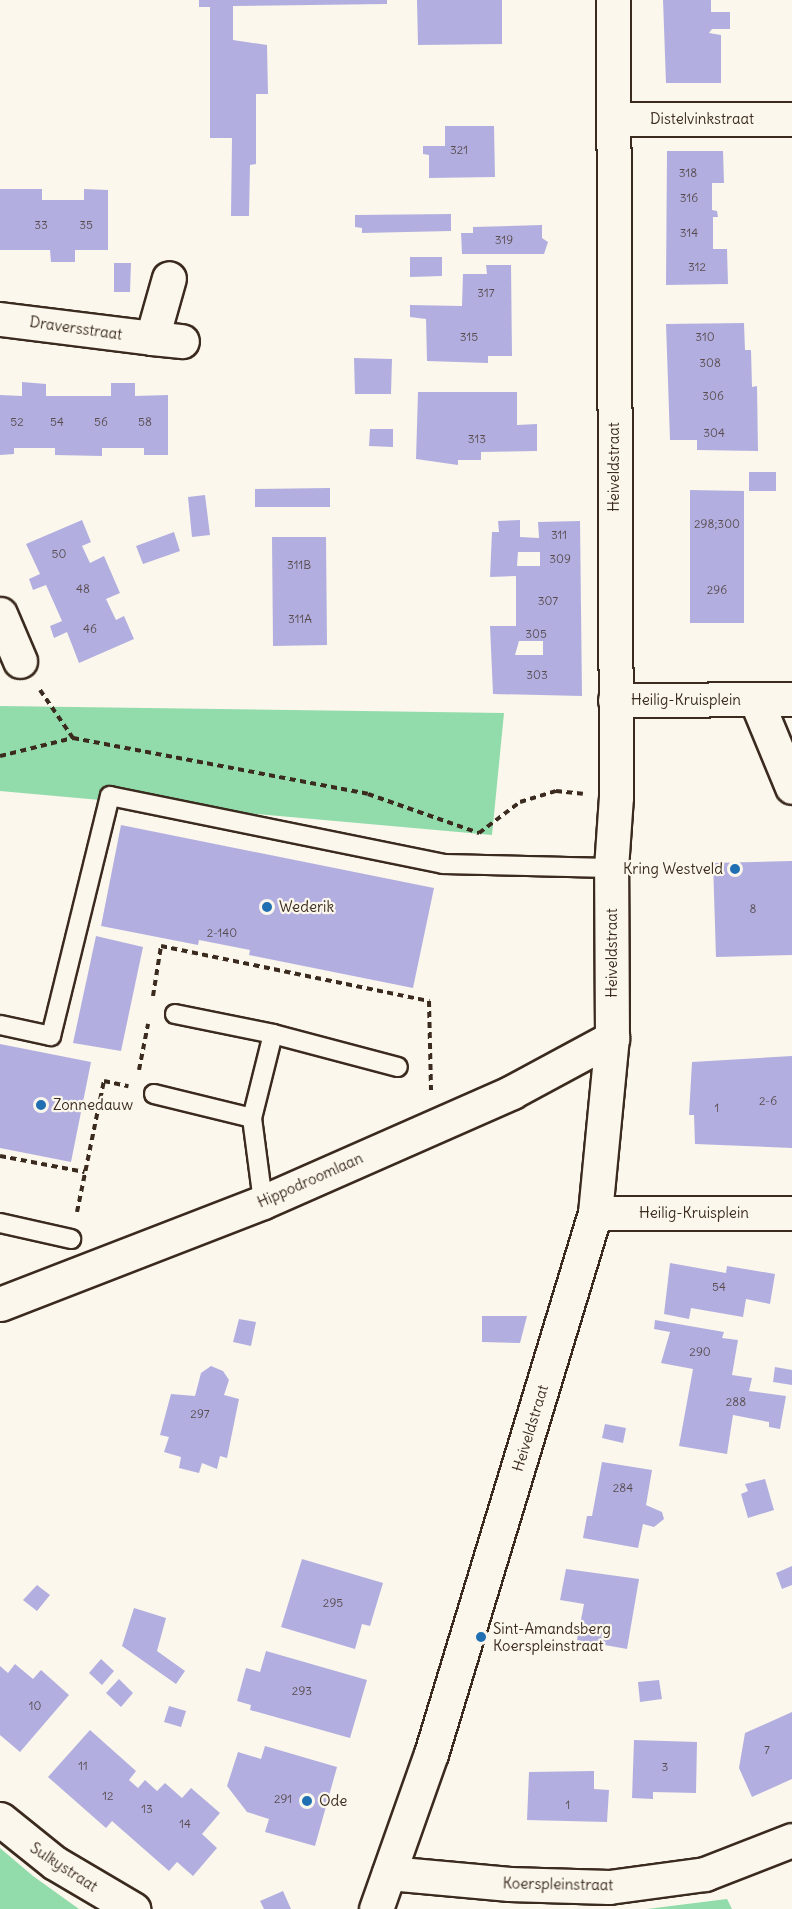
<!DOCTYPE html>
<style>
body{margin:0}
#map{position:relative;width:792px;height:1909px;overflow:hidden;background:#fbf7ec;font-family:Delius,sans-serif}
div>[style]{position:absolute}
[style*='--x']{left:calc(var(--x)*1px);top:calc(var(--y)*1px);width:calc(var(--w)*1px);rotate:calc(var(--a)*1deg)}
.green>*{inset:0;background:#92dbaa}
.building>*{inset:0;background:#b2afe0}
.path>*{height:4px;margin-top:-2px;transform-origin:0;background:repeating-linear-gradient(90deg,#3b2a1e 0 6px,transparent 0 10.5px)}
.roads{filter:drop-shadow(2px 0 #3b2a1e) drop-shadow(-2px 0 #3b2a1e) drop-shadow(0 2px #3b2a1e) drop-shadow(0 -2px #3b2a1e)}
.service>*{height:18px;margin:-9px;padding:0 9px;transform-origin:9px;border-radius:9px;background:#fbf7ec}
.minor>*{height:33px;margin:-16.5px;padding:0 16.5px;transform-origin:16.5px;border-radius:16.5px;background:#fbf7ec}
.dots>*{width:16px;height:16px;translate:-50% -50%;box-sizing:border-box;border:3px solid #fbf7ec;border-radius:50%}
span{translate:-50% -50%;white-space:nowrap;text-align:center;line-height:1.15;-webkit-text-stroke:4.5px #fbf7ec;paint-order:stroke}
.number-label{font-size:12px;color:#594b4e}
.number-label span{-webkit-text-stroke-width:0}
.street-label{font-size:15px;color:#3b2a1e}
.poi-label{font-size:15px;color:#3b2a1e}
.right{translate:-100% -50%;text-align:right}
.left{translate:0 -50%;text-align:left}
</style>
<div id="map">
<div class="green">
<div style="clip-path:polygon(0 706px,504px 713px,492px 835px,0 791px)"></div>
<div style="clip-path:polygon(0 1848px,33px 1876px,79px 1909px,0 1909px)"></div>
<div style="clip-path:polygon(727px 1899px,732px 1909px,647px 1909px)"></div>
</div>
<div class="building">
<div style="clip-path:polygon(199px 0,387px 0,387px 4px,233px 6px,233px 40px,267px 45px,268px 94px,256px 94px,256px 164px,250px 165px,249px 216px,231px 216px,232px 138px,210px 138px,210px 7px,199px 7px)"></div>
<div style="clip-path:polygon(417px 0,502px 0,502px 44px,418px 45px)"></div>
<div style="clip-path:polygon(663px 0,711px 0,711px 12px,730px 12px,730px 29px,712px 29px,709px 33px,721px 35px,721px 83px,666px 83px)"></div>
<div style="clip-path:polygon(445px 126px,494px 126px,495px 177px,429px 178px,429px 155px,423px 154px,423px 146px,445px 146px)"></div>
<div style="clip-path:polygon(667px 151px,723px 151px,724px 183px,712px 183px,712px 210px,717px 211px,718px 217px,713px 217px,713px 249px,727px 249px,728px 284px,666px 285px)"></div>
<div style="clip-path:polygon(0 189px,42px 189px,42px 200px,84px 200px,84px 189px,108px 190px,108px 250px,75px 250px,75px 262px,51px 262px,50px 250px,0 250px)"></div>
<div style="clip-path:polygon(451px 214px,451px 231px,362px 233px,362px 228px,355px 227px,355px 215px)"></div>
<div style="clip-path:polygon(542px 225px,542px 238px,548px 242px,544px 254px,462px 254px,461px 233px,473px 233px,473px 227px)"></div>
<div style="clip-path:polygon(410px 257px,442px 257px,442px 276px,410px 277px)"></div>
<div style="clip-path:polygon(114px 263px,131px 263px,130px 292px,114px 292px)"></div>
<div style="clip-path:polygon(486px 265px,511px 265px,512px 356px,488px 356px,488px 363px,427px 361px,426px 319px,410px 317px,410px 305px,462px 306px,463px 274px,487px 274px)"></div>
<div style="clip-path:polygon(744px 323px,745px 350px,751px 350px,752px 387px,757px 386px,758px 451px,697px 450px,697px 440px,670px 440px,666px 324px)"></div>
<div style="clip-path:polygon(354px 358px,392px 359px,391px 394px,355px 394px)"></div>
<div style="clip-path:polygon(22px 382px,46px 384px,46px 396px,111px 396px,111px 383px,135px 383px,135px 396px,168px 395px,168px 455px,144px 455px,144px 448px,102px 448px,102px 456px,55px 455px,55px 448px,14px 448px,14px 454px,0 455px,0 395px,22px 396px)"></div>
<div style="clip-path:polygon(418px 392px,517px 392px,517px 425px,537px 424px,537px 451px,481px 452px,481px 460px,458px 460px,458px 465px,416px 459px)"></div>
<div style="clip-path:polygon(370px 429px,393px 429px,393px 447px,369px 446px)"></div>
<div style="clip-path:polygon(749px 472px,776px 472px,776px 491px,749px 491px)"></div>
<div style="clip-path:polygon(330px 488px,330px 507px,255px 507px,255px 489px)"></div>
<div style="clip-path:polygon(690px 490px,744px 491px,744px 623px,690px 623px)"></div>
<div style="clip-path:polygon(205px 495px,210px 535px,192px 537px,188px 497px)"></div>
<div style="clip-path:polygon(82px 520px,91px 542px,82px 546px,90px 563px,104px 556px,120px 593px,106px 599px,116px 620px,124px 616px,134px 639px,79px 663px,67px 632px,54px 638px,50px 626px,62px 621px,46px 585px,33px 590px,29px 579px,40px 574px,26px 544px)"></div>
<div style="clip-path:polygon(evenodd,520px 520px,520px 537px,539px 538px,538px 522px,580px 521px,582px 696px,493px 694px,490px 626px,516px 626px,516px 576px,490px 577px,492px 532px,499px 532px,498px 521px,520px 520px,518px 552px,540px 552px,540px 566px,517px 566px,518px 552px,520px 520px,519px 641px,543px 641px,543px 655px,515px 655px,519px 641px)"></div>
<div style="clip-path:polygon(174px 532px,180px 551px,143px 564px,136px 546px)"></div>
<div style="clip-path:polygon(272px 537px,326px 537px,327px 645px,273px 646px)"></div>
<div style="clip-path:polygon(121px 825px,434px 888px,413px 988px,249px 955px,250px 950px,199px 940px,198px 945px,101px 926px)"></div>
<div style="clip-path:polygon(792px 861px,792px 955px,716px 957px,713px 863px)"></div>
<div style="clip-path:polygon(96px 936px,143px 947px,121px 1051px,73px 1043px)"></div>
<div style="clip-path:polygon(0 1044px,91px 1062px,71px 1162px,0 1148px)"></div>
<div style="clip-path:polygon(792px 1056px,792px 1148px,695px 1144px,694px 1115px,689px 1115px,692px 1062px)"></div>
<div style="clip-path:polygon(670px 1263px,726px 1273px,727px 1266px,775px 1274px,770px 1304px,746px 1299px,743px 1317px,691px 1308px,689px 1319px,664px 1314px)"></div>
<div style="clip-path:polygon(482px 1316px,527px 1316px,520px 1343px,482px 1342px)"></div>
<div style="clip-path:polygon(239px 1319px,256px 1322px,251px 1346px,233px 1342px)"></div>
<div style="clip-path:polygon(655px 1320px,724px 1332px,722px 1338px,738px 1340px,732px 1375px,752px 1378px,749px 1391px,786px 1396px,780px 1429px,769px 1427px,769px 1422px,733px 1415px,727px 1454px,679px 1446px,693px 1369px,661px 1363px,670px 1332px,654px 1329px)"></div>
<div style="clip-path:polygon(211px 1366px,223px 1371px,229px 1380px,224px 1395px,239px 1399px,227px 1458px,220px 1456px,217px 1469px,202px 1463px,199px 1473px,179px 1468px,181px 1457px,164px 1452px,169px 1437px,160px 1435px,171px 1394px,195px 1396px,201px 1373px)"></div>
<div style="clip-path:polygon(775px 1367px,792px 1370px,792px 1385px,773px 1382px)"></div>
<div style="clip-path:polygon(605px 1424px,626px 1428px,623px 1443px,602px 1438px)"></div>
<div style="clip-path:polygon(602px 1462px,652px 1470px,646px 1505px,662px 1512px,664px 1519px,654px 1527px,643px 1524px,638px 1548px,583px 1538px,587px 1516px,592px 1516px)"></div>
<div style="clip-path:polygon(765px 1479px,774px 1510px,748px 1518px,741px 1494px,748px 1491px,745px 1484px)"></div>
<div style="clip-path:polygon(302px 1559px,383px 1583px,370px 1626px,362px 1624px,355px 1649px,281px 1627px)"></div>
<div style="clip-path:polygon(792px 1566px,792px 1585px,782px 1589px,776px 1573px)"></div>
<div style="clip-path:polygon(566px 1569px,639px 1579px,627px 1649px,577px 1640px,584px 1604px,560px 1600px)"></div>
<div style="clip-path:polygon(37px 1585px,50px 1595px,37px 1611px,23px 1600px)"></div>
<div style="clip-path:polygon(134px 1608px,166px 1618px,157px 1651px,185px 1671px,176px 1684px,122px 1646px)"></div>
<div style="clip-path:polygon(266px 1651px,367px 1680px,350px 1738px,250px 1710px,251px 1705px,237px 1701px,246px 1668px,260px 1672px)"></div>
<div style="clip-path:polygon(101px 1659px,114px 1671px,102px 1685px,89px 1673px)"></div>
<div style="clip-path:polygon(15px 1664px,33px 1679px,41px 1670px,69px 1695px,20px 1752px,0 1735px,0 1666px,8px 1673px)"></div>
<div style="clip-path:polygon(119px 1679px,133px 1693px,121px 1707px,106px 1693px)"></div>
<div style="clip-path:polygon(659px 1680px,662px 1699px,640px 1702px,638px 1682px)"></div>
<div style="clip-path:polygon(169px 1706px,186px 1711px,181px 1727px,164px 1722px)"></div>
<div style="clip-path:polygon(792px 1712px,792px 1779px,752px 1797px,739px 1768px,745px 1733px)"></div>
<div style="clip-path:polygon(90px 1730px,136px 1771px,129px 1780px,138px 1788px,145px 1780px,157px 1791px,165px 1783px,182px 1798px,191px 1788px,220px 1813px,202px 1834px,217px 1848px,193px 1876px,177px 1862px,169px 1871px,112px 1821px,106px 1828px,48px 1777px)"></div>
<div style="clip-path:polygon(634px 1740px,697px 1742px,696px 1793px,653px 1792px,653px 1799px,632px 1798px)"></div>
<div style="clip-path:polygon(265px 1746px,337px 1767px,315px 1846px,265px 1832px,269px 1819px,247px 1812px,227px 1786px,238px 1752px,261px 1759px)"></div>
<div style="clip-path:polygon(594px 1771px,594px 1789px,609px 1790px,607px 1822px,527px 1820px,529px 1772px)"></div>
<div style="clip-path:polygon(283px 1891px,291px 1909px,264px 1909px,260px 1901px)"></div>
</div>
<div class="path">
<div style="--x:40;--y:690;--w:58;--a:55.5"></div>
<div style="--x:73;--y:738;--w:300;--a:10.7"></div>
<div style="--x:368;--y:794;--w:118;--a:19.4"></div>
<div style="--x:479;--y:833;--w:51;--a:-37.1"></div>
<div style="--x:520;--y:802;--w:38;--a:-17"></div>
<div style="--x:556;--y:791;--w:27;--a:6"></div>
<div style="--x:0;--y:756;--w:75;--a:-13.9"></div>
<div style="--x:153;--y:996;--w:51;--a:-80.9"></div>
<div style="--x:161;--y:946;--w:274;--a:11.6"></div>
<div style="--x:429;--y:1001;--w:89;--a:88.7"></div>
<div style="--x:139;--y:1070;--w:47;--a:-78.9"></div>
<div style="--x:0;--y:1156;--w:86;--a:10.7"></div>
<div style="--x:77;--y:1212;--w:134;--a:-78.4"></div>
<div style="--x:104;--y:1081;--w:25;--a:12"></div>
</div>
<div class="roads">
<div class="service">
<div style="--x:175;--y:1014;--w:100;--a:11.5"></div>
<div style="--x:273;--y:1034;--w:87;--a:104"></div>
<div style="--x:0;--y:1025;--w:52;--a:12.2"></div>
<div style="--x:51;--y:1036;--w:247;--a:-76.2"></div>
<div style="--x:110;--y:796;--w:340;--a:11.5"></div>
<div style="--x:443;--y:864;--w:168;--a:1.4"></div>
<div style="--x:273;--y:1034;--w:129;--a:14.8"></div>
<div style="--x:154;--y:1094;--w:101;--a:13.8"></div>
<div style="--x:252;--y:1118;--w:85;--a:82.5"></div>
<div style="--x:0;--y:1223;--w:73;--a:12.7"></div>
</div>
<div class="minor">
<div style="--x:613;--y:119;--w:179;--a:0"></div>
<div style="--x:0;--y:319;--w:153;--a:7.1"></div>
<div style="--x:152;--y:338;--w:62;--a:-74.2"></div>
<div style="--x:152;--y:338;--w:30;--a:6"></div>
<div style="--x:0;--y:614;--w:51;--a:66.9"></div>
<div style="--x:615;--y:700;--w:177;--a:-0.3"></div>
<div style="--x:756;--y:700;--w:94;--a:67.5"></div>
<div style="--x:595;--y:1213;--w:197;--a:0"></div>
<div style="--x:0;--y:1304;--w:282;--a:-21.2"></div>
<div style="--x:263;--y:1202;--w:272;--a:-23.8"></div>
<div style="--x:512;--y:1092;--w:114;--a:-28.4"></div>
<div style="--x:0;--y:1819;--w:70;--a:38.7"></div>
<div style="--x:55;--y:1863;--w:91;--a:30.5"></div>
<div style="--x:389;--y:1873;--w:121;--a:5.2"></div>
<div style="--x:509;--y:1884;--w:100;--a:1.7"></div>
<div style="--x:609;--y:1887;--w:97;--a:-7.7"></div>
<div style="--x:705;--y:1874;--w:93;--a:-21.3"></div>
<div style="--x:376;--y:1909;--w:164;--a:-70.5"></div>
<div style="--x:431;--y:1754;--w:565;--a:-73.14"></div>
<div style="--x:595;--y:1213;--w:176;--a:-84.5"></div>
<div style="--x:612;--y:1038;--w:170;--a:-90.3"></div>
<div style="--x:611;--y:868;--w:71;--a:-86"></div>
<div style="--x:616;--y:797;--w:797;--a:-90.22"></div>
</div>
</div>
<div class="dots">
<div style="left:735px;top:869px;background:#1f6fb2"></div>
<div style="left:267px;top:907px;background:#1f6fb2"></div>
<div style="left:41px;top:1105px;background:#1f6fb2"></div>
<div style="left:481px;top:1637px;background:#1f6fb2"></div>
<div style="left:307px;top:1801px;background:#1f6fb2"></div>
</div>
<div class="number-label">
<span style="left:459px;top:150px">321</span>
<span style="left:688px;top:173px">318</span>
<span style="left:689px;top:198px">316</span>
<span style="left:41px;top:225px">33</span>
<span style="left:86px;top:225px">35</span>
<span style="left:689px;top:233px">314</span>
<span style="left:504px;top:240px">319</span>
<span style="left:697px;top:267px">312</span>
<span style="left:486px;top:293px">317</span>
<span style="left:469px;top:337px">315</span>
<span style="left:705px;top:337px">310</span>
<span style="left:710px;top:363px">308</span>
<span style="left:713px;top:396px">306</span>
<span style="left:17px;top:422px">52</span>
<span style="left:57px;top:422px">54</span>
<span style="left:101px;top:422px">56</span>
<span style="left:145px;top:422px">58</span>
<span style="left:714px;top:433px">304</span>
<span style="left:477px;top:439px">313</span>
<span style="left:717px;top:524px">298;300</span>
<span style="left:559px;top:535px">311</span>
<span style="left:59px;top:554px">50</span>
<span style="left:560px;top:559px">309</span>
<span style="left:299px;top:565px">311B</span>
<span style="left:83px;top:589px">48</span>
<span style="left:717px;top:590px">296</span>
<span style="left:548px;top:601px">307</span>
<span style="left:300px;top:619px">311A</span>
<span style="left:90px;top:629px">46</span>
<span style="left:536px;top:634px">305</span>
<span style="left:537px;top:675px">303</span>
<span style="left:753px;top:909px">8</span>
<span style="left:222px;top:933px">2-140</span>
<span style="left:768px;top:1101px">2-6</span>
<span style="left:717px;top:1108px">1</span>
<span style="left:719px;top:1287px">54</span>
<span style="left:700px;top:1352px">290</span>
<span style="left:736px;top:1402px">288</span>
<span style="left:200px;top:1414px">297</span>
<span style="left:623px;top:1488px">284</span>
<span style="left:333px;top:1603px">295</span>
<span style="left:302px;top:1691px">293</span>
<span style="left:35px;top:1706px">10</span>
<span style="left:767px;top:1750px">7</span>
<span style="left:83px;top:1766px">11</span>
<span style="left:665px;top:1767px">3</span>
<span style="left:108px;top:1796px">12</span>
<span style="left:283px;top:1799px">291</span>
<span style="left:568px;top:1805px">1</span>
<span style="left:147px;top:1809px">13</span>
<span style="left:185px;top:1824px">14</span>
</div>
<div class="street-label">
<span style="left:702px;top:119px">Distelvinkstraat</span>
<span style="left:76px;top:328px;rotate:8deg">Draversstraat</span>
<span style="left:614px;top:467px;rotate:-90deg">Heiveldstraat</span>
<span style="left:686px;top:700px">Heilig-Kruisplein</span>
<span style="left:612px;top:953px;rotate:-90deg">Heiveldstraat</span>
<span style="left:310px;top:1180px;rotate:-24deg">Hippodroomlaan</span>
<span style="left:694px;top:1213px">Heilig-Kruisplein</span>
<span style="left:530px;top:1428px;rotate:-73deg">Heiveldstraat</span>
<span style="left:64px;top:1867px;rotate:33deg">Sulkystraat</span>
<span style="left:558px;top:1884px;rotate:1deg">Koerspleinstraat</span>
</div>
<div class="poi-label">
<span class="right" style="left:723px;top:869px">Kring Westveld</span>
<span class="left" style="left:279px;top:907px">Wederik</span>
<span class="left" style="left:53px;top:1105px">Zonnedauw</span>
<span class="left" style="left:493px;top:1637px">Sint-Amandsberg<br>Koerspleinstraat</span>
<span class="left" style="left:319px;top:1801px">Ode</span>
</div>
</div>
